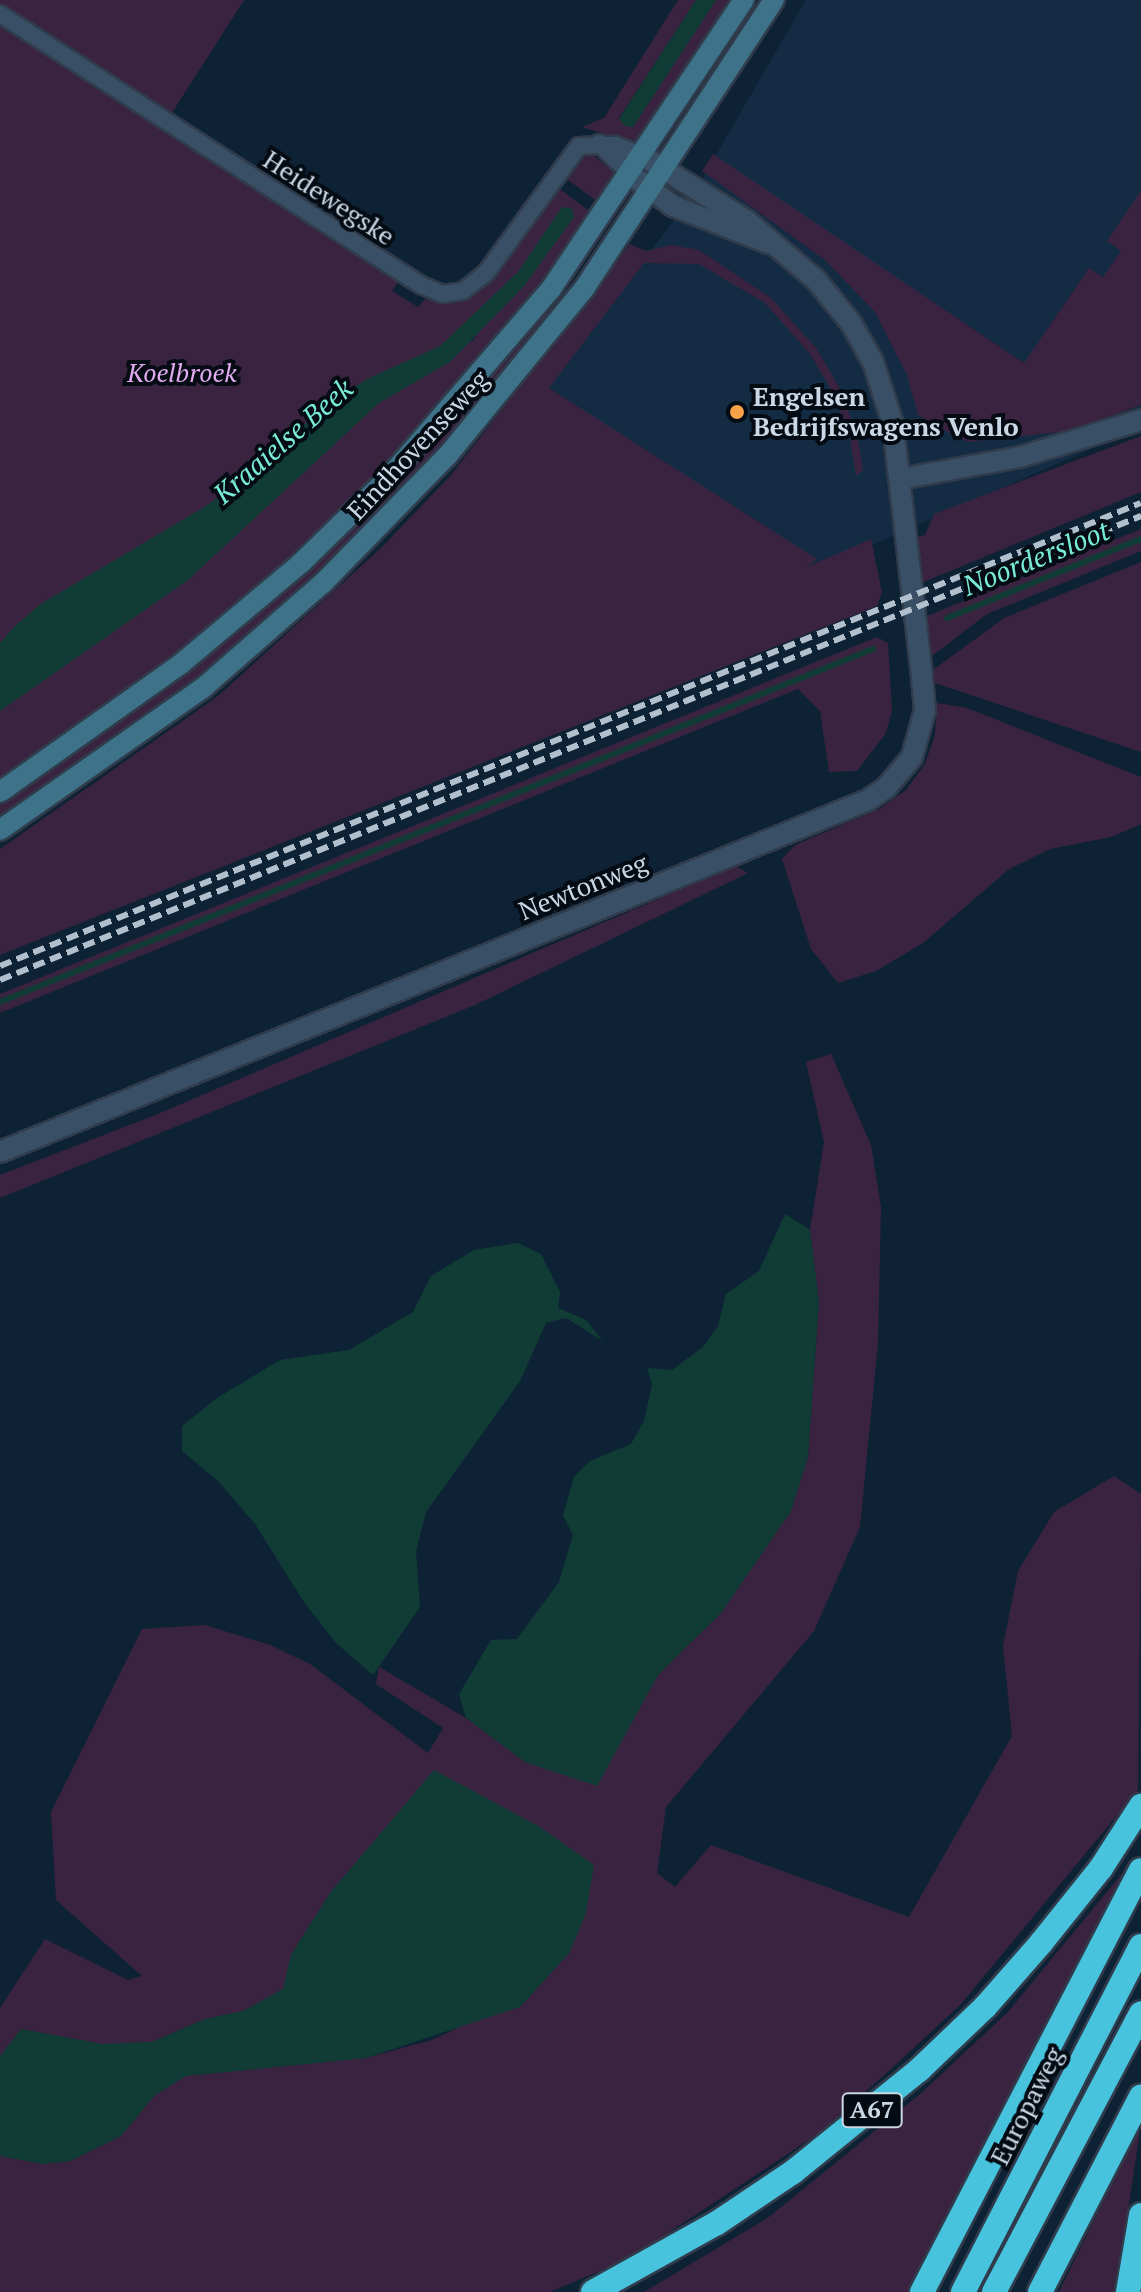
<!DOCTYPE html>
<style>
body{margin:0}
#map{position:relative;width:1141px;height:2292px;overflow:hidden;background:#0e2235;font-family:"PT Serif",serif}
div>[style]{position:absolute}
[style*='--x']{left:calc(var(--x)*1px);top:calc(var(--y)*1px);width:calc(var(--w)*1px);rotate:calc(var(--a)*1deg)}
.built>*{inset:0;background:#132c44}
.green>*{inset:0;background:#3a2340}
.water>*{inset:0;background:#113c35}
.stream>*{height:6px;margin:-3px;padding:0 3px;transform-origin:3px;border-radius:3px;background:#113c35}
.roads{filter:drop-shadow(2px 0 #303c4c) drop-shadow(-2px 0 #303c4c) drop-shadow(0 2px #303c4c) drop-shadow(0 -2px #303c4c)}
.minor>*{height:16px;margin:-8px;padding:0 8px;transform-origin:8px;border-radius:8px;background:#394f65}
.tertiary>*{height:20px;margin:-10px;padding:0 10px;transform-origin:10px;border-radius:10px;background:#394f65}
.secondary>*{height:20px;margin:-10px;padding:0 10px;transform-origin:10px;border-radius:10px;background:#3d7289}
.motorway>*{height:24px;margin:-12px;padding:0 12px;transform-origin:12px;border-radius:12px;background:#47c3de}
.rail>*{height:6px;margin-top:-3px;transform-origin:0;background:repeating-linear-gradient(90deg,#b2c0cd 0 12px,transparent 0 18px)}
.dots>*{width:22px;height:22px;translate:-50% -50%;box-sizing:border-box;border:4px solid #040b13;border-radius:50%}
span{translate:-50% -50%;white-space:nowrap;text-align:center;line-height:1.15;-webkit-text-stroke:8px #040b13;paint-order:stroke}
.shield-label span{padding:2px 6px;background:#040b13;border:2px solid;border-radius:6px;-webkit-text-stroke-width:0}
.shield-label{font-size:24px;color:#cad7e4;font-weight:700}
.street-label{font-size:26px;color:#cad7e4}
.park-label{font-size:26px;color:#e1aaef;font-style:italic}
.poi-label{font-size:26px;color:#cad7e4;font-weight:700}
.left{translate:0 -50%;text-align:left}
.water-label{font-size:28px;color:#78ecd7;font-style:italic}
</style>
<div id="map">
<div class="built">
<div style="clip-path:polygon(806px 0,1141px 0,1141px 427px,810px 572px,545px 389px,691px 198px)"></div>
</div>
<div class="green">
<div style="clip-path:polygon(evenodd,0 0,244px 0,161px 130px,399px 281px,392px 291px,418px 307px,429px 295px,452px 302px,467px 296px,493px 274px,557px 187px,595px 215px,483px 361px,364px 492px,178px 656px,0 781px,0 0,518px 272px,472px 342px,457px 332px,492px 300px,518px 272px)"></div>
<div style="clip-path:polygon(678px 0,696px 0,619px 118px,633px 127px,716px 0,736px 0,649px 134px,633px 143px,582px 127px,604px 118px)"></div>
<div style="clip-path:polygon(592px 154px,615px 172px,602px 205px,564px 177px,582px 156px)"></div>
<div style="clip-path:polygon(713px 154px,1024px 363px,1089px 268px,1103px 277px,1121px 251px,1107px 241px,1141px 191px,1141px 405px,1070px 431px,968px 442px,936px 426px,918px 415px,907px 375px,875px 312px,825px 260px,702px 171px)"></div>
<div style="clip-path:polygon(630px 244px,646px 251px,672px 245px,699px 250px,771px 298px,817px 349px,839px 387px,857px 434px,863px 470px,856px 476px,850px 438px,832px 391px,810px 354px,765px 303px,699px 264px,644px 263px,549px 388px,817px 559px,807px 567px,871px 539px,882px 592px,877px 606px,0 955px,0 849px,218px 696px,383px 546px,451px 475px)"></div>
<div style="clip-path:polygon(543px 309px,548px 313px,474px 415px,326px 571px,218px 667px,0 821px,0 799px,391px 484px)"></div>
<div style="clip-path:polygon(1141px 436px,1141px 492px,921px 583px,916px 537px,925px 535px,934px 514px)"></div>
<div style="clip-path:polygon(1141px 529px,1141px 551px,987px 614px,932px 656px,927px 616px)"></div>
<div style="clip-path:polygon(1141px 562px,1141px 752px,935px 683px,933px 670px,1004px 618px)"></div>
<div style="clip-path:polygon(877px 637px,888px 643px,892px 711px,886px 733px,857px 771px,829px 772px,820px 711px,798px 689px,0 1013px,0 994px)"></div>
<div style="clip-path:polygon(937px 703px,967px 708px,1141px 777px,1141px 824px,1111px 837px,1050px 849px,1009px 869px,923px 943px,876px 971px,838px 983px,811px 949px,782px 859px,795px 845px,879px 809px,906px 790px,925px 764px,935px 735px)"></div>
<div style="clip-path:polygon(735px 866px,748px 873px,475px 1005px,0 1198px,0 1175px,158px 1114px)"></div>
<div style="clip-path:polygon(831px 1054px,871px 1145px,881px 1207px,878px 1343px,860px 1527px,814px 1631px,666px 1807px,657px 1873px,675px 1887px,711px 1845px,909px 1917px,1012px 1736px,1003px 1646px,1018px 1571px,1054px 1512px,1114px 1476px,1141px 1494px,1138px 1790px,961px 2004px,891px 2069px,819px 2133px,630px 2258px,550px 2292px,0 2292px,0 2156px,43px 2164px,70px 2161px,121px 2136px,155px 2095px,186px 2076px,366px 2058px,432px 2040px,478px 2018px,520px 2007px,570px 1952px,462px 1788px,435px 1771px,330px 1893px,291px 1955px,284px 1989px,243px 2011px,205px 2019px,152px 2042px,102px 2044px,21px 2029px,0 2056px,0 2008px,45px 1939px,128px 1980px,142px 1976px,56px 1900px,51px 1812px,142px 1629px,205px 1625px,270px 1645px,310px 1664px,428px 1753px,443px 1728px,376px 1684px,379px 1667px,466px 1718px,525px 1762px,597px 1785px,658px 1675px,721px 1613px,791px 1511px,808px 1457px,819px 1302px,810px 1230px,824px 1142px,806px 1062px)"></div>
<div style="clip-path:polygon(1125px 1870px,910px 2292px,644px 2292px,769px 2217px,919px 2095px,1008px 2012px)"></div>
<div style="clip-path:polygon(1141px 2123px,1116px 2292px,1059px 2292px)"></div>
</div>
<div class="water">
<div style="clip-path:polygon(696px 0,716px 0,633px 127px,625px 126px,619px 119px)"></div>
<div style="clip-path:polygon(562px 207px,572px 208px,574px 217px,524px 286px,450px 362px,379px 403px,188px 580px,0 711px,0 643px,13px 628px,39px 605px,206px 506px,289px 444px,313px 414px,367px 379px,440px 346px,518px 272px)"></div>
<div style="clip-path:polygon(785px 1214px,810px 1230px,819px 1302px,808px 1457px,791px 1511px,721px 1613px,658px 1675px,597px 1786px,525px 1762px,466px 1718px,459px 1694px,491px 1640px,517px 1639px,559px 1582px,573px 1535px,563px 1515px,574px 1477px,590px 1461px,631px 1444px,644px 1421px,652px 1384px,647px 1368px,672px 1370px,703px 1347px,718px 1326px,726px 1294px,759px 1271px)"></div>
<div style="clip-path:polygon(518px 1243px,541px 1254px,560px 1292px,558px 1308px,586px 1320px,603px 1341px,566px 1318px,546px 1323px,520px 1381px,426px 1512px,416px 1551px,420px 1607px,373px 1675px,335px 1642px,304px 1602px,255px 1524px,218px 1481px,182px 1451px,182px 1426px,217px 1398px,280px 1360px,349px 1350px,413px 1312px,431px 1276px,474px 1250px)"></div>
<div style="clip-path:polygon(434px 1770px,540px 1827px,594px 1865px,586px 1913px,570px 1952px,520px 2007px,366px 2058px,186px 2076px,155px 2095px,121px 2136px,70px 2161px,43px 2164px,0 2156px,0 2056px,21px 2029px,102px 2044px,152px 2042px,205px 2019px,243px 2011px,283px 1989px,291px 1955px,330px 1893px)"></div>
</div>
<div class="stream">
<div style="--x:947;--y:618;--w:209;--a:-22.2"></div>
<div style="--x:0;--y:1002;--w:942;--a:-22.02"></div>
</div>
<div class="roads">
<div class="minor">
<div style="--x:0;--y:14;--w:501;--a:32.77"></div>
<div style="--x:421;--y:285;--w:23;--a:23"></div>
<div style="--x:442;--y:294;--w:21;--a:-8"></div>
<div style="--x:463;--y:291;--w:29;--a:-38"></div>
<div style="--x:486;--y:273;--w:157;--a:-53.8"></div>
<div style="--x:579;--y:146;--w:36;--a:-2"></div>
<div style="--x:615;--y:145;--w:30;--a:21"></div>
<div style="--x:599;--y:143;--w:45;--a:45"></div>
</div>
<div class="tertiary">
<div style="--x:631;--y:175;--w:52;--a:36.4"></div>
<div style="--x:673;--y:206;--w:102;--a:21.3"></div>
<div style="--x:900;--y:479;--w:122;--a:-10.4"></div>
<div style="--x:1020;--y:457;--w:127;--a:-17"></div>
<div style="--x:0;--y:1152;--w:937;--a:-22.07"></div>
<div style="--x:868;--y:800;--w:22;--a:-34"></div>
<div style="--x:886;--y:788;--w:40;--a:-50"></div>
<div style="--x:912;--y:757;--w:49;--a:-74.5"></div>
<div style="--x:925;--y:710;--w:43;--a:-95.3"></div>
<div style="--x:921;--y:667;--w:245;--a:-96.6"></div>
<div style="--x:893;--y:424;--w:65;--a:-107.9"></div>
<div style="--x:873;--y:362;--w:45;--a:-119.4"></div>
<div style="--x:851;--y:323;--w:55;--a:-129.1"></div>
<div style="--x:816;--y:280;--w:91;--a:-139.5"></div>
<div style="--x:747;--y:221;--w:123;--a:-148"></div>
</div>
<div class="secondary">
<div style="--x:0;--y:792;--w:223;--a:-35.3"></div>
<div style="--x:182;--y:663;--w:155;--a:-40"></div>
<div style="--x:301;--y:563;--w:124;--a:-44.3"></div>
<div style="--x:390;--y:476;--w:247;--a:-49.3"></div>
<div style="--x:551;--y:289;--w:348;--a:-56.3"></div>
<div style="--x:0;--y:830;--w:248;--a:-35"></div>
<div style="--x:203;--y:688;--w:158;--a:-41.2"></div>
<div style="--x:322;--y:584;--w:180;--a:-45.7"></div>
<div style="--x:448;--y:455;--w:215;--a:-50.7"></div>
<div style="--x:584;--y:289;--w:346;--a:-56.7"></div>
</div>
<div class="motorway">
<div style="--x:593;--y:2292;--w:142;--a:-29.1"></div>
<div style="--x:717;--y:2223;--w:92;--a:-33.9"></div>
<div style="--x:793;--y:2172;--w:162;--a:-39"></div>
<div style="--x:919;--y:2070;--w:91;--a:-43.7"></div>
<div style="--x:985;--y:2007;--w:85;--a:-48.8"></div>
<div style="--x:1041;--y:1943;--w:96;--a:-51.3"></div>
<div style="--x:1101;--y:1868;--w:74;--a:-57.2"></div>
<div style="--x:922;--y:2292;--w:475;--a:-62.6"></div>
<div style="--x:963;--y:2292;--w:389;--a:-62.8"></div>
<div style="--x:994;--y:2292;--w:315;--a:-62.2"></div>
<div style="--x:1040;--y:2292;--w:220;--a:-62.7"></div>
<div style="--x:1128;--y:2292;--w:78;--a:-80.4"></div>
</div>
</div>
<div class="rail">
<div style="--x:0;--y:966;--w:1231;--a:-22.09"></div>
<div style="--x:0;--y:980;--w:1232;--a:-22.13"></div>
</div>
<div class="dots">
<div style="left:737px;top:412px;background:#f7a148"></div>
</div>
<div class="shield-label">
<span style="left:872px;top:2110px">A67</span>
</div>
<div class="street-label">
<span style="left:329px;top:198px;rotate:33deg">Heidewegske</span>
<span style="left:418px;top:445px;rotate:-47deg">Eindhovenseweg</span>
<span style="left:583px;top:887px;rotate:-22deg">Newtonweg</span>
<span style="left:1027px;top:2106px;rotate:-63deg">Europaweg</span>
</div>
<div class="park-label">
<span style="left:182px;top:373px">Koelbroek</span>
</div>
<div class="poi-label">
<span class="left" style="left:753px;top:412px">Engelsen<br>Bedrijfswagens Venlo</span>
</div>
<div class="water-label">
<span style="left:283px;top:441px;rotate:-41deg">Kraaielse Beek</span>
<span style="left:1036px;top:558px;rotate:-22deg">Noordersloot</span>
</div>
</div>
